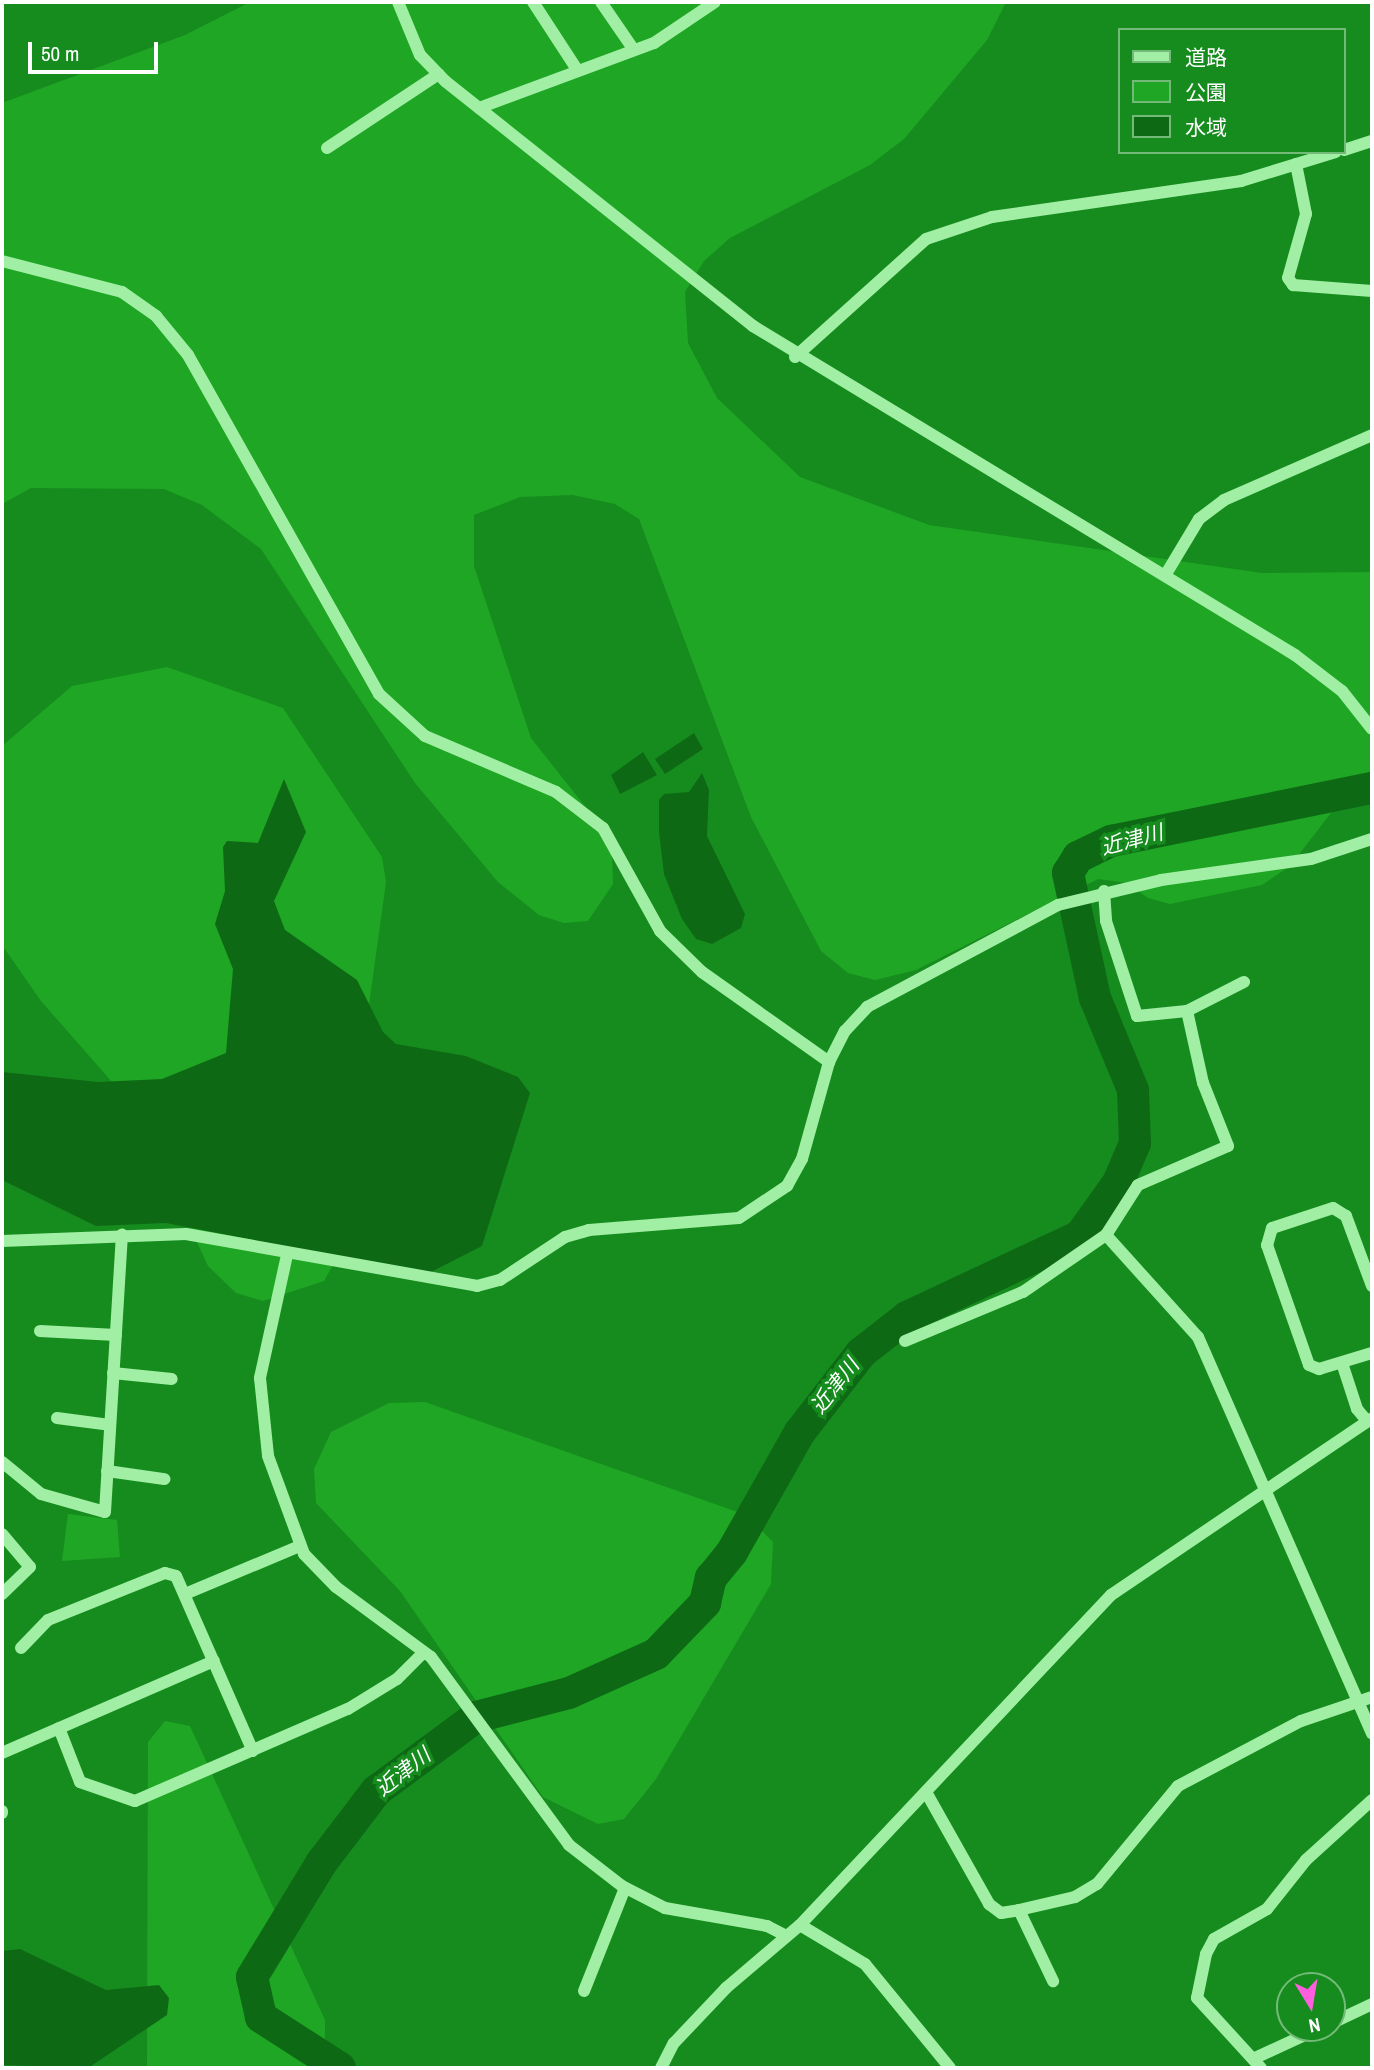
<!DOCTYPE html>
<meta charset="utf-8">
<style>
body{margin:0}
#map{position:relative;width:1374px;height:2070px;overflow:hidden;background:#168c1e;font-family:"Archivo Narrow","Noto Sans JP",sans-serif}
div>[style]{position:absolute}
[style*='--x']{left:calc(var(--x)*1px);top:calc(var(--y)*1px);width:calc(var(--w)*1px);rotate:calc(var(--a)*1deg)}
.green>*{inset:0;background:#1fa625}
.water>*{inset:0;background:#0e6915}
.river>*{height:32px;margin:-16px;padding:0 16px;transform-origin:16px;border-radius:16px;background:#0e6915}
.minor>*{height:12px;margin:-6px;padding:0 6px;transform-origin:6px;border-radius:6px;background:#a1efa4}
span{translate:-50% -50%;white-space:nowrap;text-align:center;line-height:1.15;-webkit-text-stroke:7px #168c1e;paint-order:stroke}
.water-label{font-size:21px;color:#fff;font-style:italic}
.frame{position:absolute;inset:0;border:4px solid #fff;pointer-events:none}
.legend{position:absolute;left:1118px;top:28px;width:228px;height:126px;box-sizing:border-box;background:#168c1e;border:2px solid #73ba78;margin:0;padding:9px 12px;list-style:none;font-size:21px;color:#fff}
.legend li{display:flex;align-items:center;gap:14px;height:35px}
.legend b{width:35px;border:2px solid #73ba78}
.north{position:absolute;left:1276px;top:1972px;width:70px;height:70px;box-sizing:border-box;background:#168c1e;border:2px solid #73ba78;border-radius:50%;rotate:169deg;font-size:19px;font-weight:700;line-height:28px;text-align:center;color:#fff}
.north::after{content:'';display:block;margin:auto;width:24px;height:32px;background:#ff5fde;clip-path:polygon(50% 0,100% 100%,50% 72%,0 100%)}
.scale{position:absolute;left:28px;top:42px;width:130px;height:32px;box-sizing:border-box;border:4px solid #fff;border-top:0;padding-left:9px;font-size:21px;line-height:24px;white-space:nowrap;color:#fff;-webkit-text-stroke:5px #168c1e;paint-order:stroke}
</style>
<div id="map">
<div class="green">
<div style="clip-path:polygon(250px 2px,1006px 2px,987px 40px,904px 139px,870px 165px,730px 238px,704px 261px,685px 292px,688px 343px,717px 398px,800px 477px,929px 525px,1262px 573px,1372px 572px,1372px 770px,1358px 778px,1290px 866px,1262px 885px,1170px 904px,1148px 898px,1127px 883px,1098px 879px,916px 970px,875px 980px,848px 973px,821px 951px,751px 817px,639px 519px,615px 504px,573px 495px,520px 497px,474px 515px,474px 566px,531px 738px,595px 819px,612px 854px,613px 884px,588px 921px,564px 923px,539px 915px,498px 882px,415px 783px,261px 549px,202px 505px,164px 489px,31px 488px,2px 504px,2px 103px,185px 35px)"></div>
<div style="clip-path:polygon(167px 667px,283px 708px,382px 857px,386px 882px,333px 1265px,324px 1281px,263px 1301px,236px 1293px,208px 1266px,134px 1107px,41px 1001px,2px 945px,2px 746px,72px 686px)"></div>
<div style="clip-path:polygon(425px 1402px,746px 1515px,773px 1542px,771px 1584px,656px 1779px,624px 1819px,598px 1824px,543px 1797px,400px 1591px,316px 1503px,314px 1469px,331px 1432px,389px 1403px)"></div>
<div style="clip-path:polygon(68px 1514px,117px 1520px,120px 1557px,62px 1561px)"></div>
<div style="clip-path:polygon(165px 1721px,190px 1726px,325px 2020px,325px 2047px,306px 2068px,147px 2068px,148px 1742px)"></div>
</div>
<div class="water">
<div style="clip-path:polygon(694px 733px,703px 749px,665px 774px,655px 759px)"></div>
<div style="clip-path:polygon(643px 752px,657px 775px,620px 794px,611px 775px)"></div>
<div style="clip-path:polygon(702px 773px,709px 790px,707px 836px,745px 914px,741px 928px,712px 944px,696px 939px,682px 919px,664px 874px,659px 832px,659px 800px,664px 794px,689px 792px)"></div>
<div style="clip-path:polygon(284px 779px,306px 832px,274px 901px,285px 930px,357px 980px,383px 1032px,396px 1044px,466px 1056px,518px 1077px,530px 1093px,482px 1246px,427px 1274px,166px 1223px,96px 1226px,2px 1180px,2px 1072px,98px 1082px,162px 1079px,226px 1053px,233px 969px,215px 924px,225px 891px,223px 847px,227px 841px,258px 843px)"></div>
<div style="clip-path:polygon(20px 1949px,106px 1990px,159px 1985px,169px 1998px,167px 2015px,88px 2068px,2px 2065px,2px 1951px)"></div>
</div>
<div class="river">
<div style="--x:340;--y:2068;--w:94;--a:-147.2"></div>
<div style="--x:261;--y:2017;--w:41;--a:-102.7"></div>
<div style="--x:252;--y:1977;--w:135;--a:-58.7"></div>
<div style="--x:322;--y:1862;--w:89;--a:-52.7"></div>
<div style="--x:376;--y:1791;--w:124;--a:-36.5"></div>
<div style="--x:476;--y:1717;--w:96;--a:-14.5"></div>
<div style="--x:569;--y:1693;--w:95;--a:-24.1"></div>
<div style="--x:656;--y:1654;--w:71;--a:-46.1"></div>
<div style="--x:705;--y:1603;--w:26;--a:-77"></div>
<div style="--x:711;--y:1578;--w:33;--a:-51"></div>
<div style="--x:732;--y:1552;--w:138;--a:-60.5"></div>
<div style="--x:800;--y:1432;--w:100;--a:-52.3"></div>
<div style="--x:861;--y:1353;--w:58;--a:-38"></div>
<div style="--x:907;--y:1317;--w:191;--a:-25.1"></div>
<div style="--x:1080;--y:1236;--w:65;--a:-54.4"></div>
<div style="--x:1118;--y:1183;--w:43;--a:-67"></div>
<div style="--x:1135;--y:1143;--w:53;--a:-92.2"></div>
<div style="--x:1133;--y:1090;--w:100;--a:-112.4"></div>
<div style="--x:1095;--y:998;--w:128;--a:-102.2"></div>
<div style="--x:1068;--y:873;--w:19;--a:-58"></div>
<div style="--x:1078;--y:857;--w:37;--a:-26"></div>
<div style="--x:1111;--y:841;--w:266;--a:-11.5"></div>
</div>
<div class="minor">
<div style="--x:398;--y:2;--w:57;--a:67.5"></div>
<div style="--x:420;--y:55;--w:36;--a:46"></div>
<div style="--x:445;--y:81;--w:394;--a:38.5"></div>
<div style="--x:753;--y:326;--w:634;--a:31.26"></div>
<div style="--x:1295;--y:655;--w:59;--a:37.5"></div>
<div style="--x:1342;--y:691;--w:48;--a:51.7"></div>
<div style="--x:533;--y:2;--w:82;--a:56.9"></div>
<div style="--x:601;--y:2;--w:58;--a:55.5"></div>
<div style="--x:479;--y:108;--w:187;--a:-20.4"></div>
<div style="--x:654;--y:43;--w:73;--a:-33.9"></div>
<div style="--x:327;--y:148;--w:134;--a:-33.5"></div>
<div style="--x:1344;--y:150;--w:29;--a:-18"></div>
<div style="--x:1296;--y:164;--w:51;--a:78.7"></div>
<div style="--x:1306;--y:214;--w:66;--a:105.7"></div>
<div style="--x:1288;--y:278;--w:9;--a:54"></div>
<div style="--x:1293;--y:285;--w:79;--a:4.3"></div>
<div style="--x:2;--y:261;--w:124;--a:14.5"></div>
<div style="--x:122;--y:292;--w:42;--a:35.2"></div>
<div style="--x:156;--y:316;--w:50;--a:50.6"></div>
<div style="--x:188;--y:355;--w:389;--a:60.6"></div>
<div style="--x:379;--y:694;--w:62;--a:42.4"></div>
<div style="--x:425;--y:736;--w:142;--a:23.1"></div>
<div style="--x:556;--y:792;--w:59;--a:37.5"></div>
<div style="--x:603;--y:828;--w:118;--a:61"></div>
<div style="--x:660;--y:931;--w:59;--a:44.3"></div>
<div style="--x:702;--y:972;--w:156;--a:35.3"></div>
<div style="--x:795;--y:357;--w:176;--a:-42"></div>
<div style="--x:926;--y:239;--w:70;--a:-18.4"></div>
<div style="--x:992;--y:217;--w:252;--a:-8.2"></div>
<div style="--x:1241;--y:181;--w:99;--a:-17"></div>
<div style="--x:1166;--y:574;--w:64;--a:-59"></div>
<div style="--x:1199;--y:519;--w:31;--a:-37"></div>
<div style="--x:1224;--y:500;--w:162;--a:-23.7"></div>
<div style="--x:1104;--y:891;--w:30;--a:86"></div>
<div style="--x:1106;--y:921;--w:100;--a:71.9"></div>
<div style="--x:1137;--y:1016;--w:50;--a:-5.7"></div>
<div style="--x:1187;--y:1011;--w:64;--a:-27"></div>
<div style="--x:1106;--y:1235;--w:59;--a:-57.4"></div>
<div style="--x:1138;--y:1185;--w:98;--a:-23.4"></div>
<div style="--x:1228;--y:1146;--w:68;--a:-111.6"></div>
<div style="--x:1203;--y:1083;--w:74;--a:-102.5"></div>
<div style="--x:2;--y:1241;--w:184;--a:-2.2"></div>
<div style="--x:186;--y:1234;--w:296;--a:10.1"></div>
<div style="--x:477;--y:1286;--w:24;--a:-15"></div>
<div style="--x:500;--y:1280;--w:78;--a:-33.5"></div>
<div style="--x:565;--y:1237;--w:25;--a:-16"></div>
<div style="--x:589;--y:1230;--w:150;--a:-4.6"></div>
<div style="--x:739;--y:1218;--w:58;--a:-33.7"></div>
<div style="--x:787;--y:1186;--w:31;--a:-61"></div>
<div style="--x:802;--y:1159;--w:101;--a:-74.4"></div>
<div style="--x:829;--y:1062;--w:35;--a:-63"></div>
<div style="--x:845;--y:1031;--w:33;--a:-47"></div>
<div style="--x:867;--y:1007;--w:217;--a:-28.1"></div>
<div style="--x:1058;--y:905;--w:106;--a:-13.6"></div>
<div style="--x:1161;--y:880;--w:151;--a:-8"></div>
<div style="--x:1311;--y:859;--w:64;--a:-18.2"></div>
<div style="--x:287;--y:1255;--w:126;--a:102.4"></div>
<div style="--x:260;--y:1378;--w:78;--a:84.1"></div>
<div style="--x:268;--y:1456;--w:104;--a:69.8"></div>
<div style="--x:304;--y:1554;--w:46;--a:45.9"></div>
<div style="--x:336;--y:1587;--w:118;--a:36.4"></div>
<div style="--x:431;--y:1657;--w:233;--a:53.7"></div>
<div style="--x:569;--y:1845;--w:67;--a:37.7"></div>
<div style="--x:622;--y:1886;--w:48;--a:27.1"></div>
<div style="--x:665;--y:1908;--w:104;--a:10"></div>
<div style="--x:767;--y:1926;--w:22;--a:27"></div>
<div style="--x:1372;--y:1286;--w:75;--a:-110.4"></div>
<div style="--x:1346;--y:1216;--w:15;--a:-148"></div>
<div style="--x:1333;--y:1208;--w:64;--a:161.8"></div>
<div style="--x:1272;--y:1228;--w:18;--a:106"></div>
<div style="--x:1267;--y:1245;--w:127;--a:70.7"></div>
<div style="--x:1309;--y:1365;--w:11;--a:22"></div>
<div style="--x:1319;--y:1369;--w:55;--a:-16.8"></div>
<div style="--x:40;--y:1331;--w:76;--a:3"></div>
<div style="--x:905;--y:1341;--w:128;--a:-22.6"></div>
<div style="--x:1023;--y:1292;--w:101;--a:-34.5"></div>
<div style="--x:1106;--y:1235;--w:137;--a:48"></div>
<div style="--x:1198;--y:1337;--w:433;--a:66.3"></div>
<div style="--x:1342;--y:1363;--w:48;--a:71.9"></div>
<div style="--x:1357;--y:1409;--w:16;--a:50"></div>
<div style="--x:113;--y:1373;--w:59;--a:5.8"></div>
<div style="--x:57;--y:1418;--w:53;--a:7.5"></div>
<div style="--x:2;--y:1462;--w:50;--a:39.4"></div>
<div style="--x:41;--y:1494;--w:66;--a:15.7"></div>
<div style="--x:105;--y:1512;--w:278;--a:-86.5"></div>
<div style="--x:107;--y:1471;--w:58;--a:8"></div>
<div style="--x:2;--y:1534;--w:43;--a:49.7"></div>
<div style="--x:30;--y:1567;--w:39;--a:136"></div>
<div style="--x:185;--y:1594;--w:125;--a:-22.7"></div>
<div style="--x:21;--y:1648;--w:39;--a:-46"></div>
<div style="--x:48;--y:1620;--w:126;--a:-21.9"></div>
<div style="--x:165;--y:1573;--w:11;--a:15"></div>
<div style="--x:176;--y:1576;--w:191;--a:66.3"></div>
<div style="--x:59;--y:1728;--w:58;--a:68.7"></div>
<div style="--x:80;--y:1782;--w:58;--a:19.1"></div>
<div style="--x:135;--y:1801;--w:232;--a:-23.4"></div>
<div style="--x:348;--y:1709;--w:57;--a:-31.5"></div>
<div style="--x:397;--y:1679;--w:38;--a:-45"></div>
<div style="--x:2;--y:1753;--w:231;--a:-23.5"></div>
<div style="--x:926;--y:1792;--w:129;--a:60.6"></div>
<div style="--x:989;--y:1904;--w:15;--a:37"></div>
<div style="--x:1001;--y:1913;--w:18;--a:-9"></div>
<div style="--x:1019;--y:1910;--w:57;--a:-13.1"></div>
<div style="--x:1075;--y:1897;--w:26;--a:-31"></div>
<div style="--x:1097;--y:1884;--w:127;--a:-50.4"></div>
<div style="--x:1178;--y:1786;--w:139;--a:-27.9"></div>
<div style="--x:1301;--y:1721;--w:75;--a:-18.7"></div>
<div style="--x:2;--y:1811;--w:2;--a:90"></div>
<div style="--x:1019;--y:1910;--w:79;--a:64.4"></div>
<div style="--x:800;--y:1925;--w:76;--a:31"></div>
<div style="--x:865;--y:1964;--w:134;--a:50.7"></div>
<div style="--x:584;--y:1991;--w:111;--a:-68.3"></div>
<div style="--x:1332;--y:2023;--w:44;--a:-25.4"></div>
<div style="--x:1255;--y:2058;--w:72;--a:-24.8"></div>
<div style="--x:661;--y:2068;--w:28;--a:-63"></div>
<div style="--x:674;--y:2043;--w:76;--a:-46.6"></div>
<div style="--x:726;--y:1988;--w:97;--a:-40.4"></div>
<div style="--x:800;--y:1925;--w:453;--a:-46.7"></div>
<div style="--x:1111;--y:1595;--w:315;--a:-34.1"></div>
<div style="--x:1261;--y:2068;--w:95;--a:-132.4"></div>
<div style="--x:1197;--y:1998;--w:45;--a:-78.4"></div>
<div style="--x:1206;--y:1954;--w:17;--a:-62"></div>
<div style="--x:1214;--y:1939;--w:61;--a:-29.5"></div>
<div style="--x:1267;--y:1909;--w:63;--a:-51.5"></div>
<div style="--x:1306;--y:1860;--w:89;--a:-42.3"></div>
</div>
<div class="water-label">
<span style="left:1132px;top:840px;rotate:-15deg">近津川</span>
<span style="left:835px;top:1386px;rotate:-52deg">近津川</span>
<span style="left:403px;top:1772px;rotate:-38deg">近津川</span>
</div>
<div class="frame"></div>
<ul class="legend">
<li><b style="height:9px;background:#a1efa4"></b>道路</li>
<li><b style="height:19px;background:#1fa625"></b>公園</li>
<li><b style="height:19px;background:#0e6915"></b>水域</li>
</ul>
<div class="north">N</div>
<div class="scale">50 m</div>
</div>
